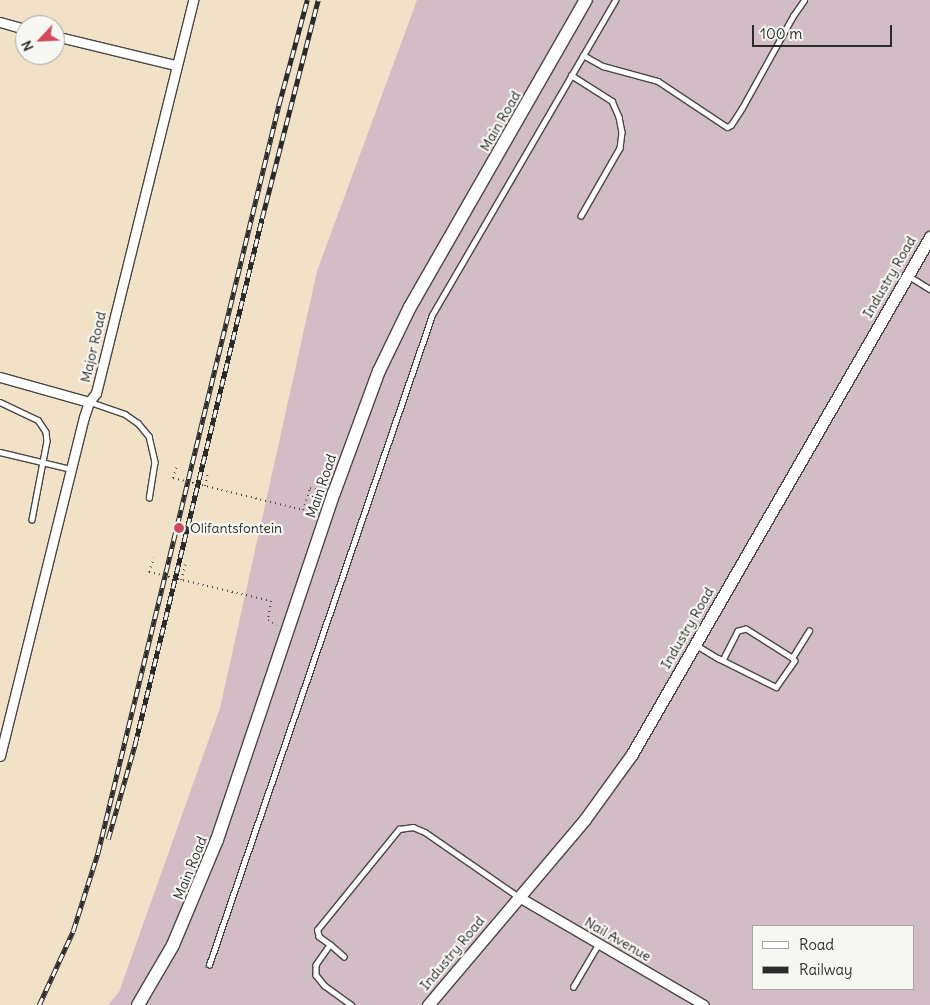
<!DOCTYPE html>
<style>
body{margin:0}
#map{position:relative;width:930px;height:1005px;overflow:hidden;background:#f1e2c7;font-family:Delius,sans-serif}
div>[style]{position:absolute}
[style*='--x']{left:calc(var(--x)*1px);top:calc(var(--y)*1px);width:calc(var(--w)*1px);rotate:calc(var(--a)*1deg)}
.industrial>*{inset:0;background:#d2bdc6}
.path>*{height:2px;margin-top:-1px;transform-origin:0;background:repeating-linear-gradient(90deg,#494642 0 1px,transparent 0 5px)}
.roads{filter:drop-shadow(1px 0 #494642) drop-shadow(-1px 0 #494642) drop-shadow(0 1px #494642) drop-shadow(0 -1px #494642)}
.service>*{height:4.5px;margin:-2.25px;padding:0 2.25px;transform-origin:2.25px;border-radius:2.25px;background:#fff}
.minor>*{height:9px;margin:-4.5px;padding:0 4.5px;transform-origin:4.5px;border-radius:4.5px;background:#fff}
.tertiary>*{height:11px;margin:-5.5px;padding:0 5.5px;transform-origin:5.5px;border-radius:5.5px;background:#fff}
.secondary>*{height:12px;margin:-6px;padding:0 6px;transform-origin:6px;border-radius:6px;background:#fff}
.rail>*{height:4.5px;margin-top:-2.25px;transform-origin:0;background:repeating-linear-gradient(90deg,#f6f6f2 0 8px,#2b2b2b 0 16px);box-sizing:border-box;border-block:1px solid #2b2b2b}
.path-bridge>*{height:2px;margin-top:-1px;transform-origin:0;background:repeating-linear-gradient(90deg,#494642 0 1px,transparent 0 5px)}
.dots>*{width:14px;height:14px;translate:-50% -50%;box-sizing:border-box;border:2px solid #f6f6f2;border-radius:50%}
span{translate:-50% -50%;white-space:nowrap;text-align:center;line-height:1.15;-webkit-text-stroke:4.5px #f6f6f2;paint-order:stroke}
.street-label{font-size:14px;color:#2b2b2b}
.poi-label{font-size:14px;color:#2b2b2b}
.left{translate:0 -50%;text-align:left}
.legend{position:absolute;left:752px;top:925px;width:162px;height:65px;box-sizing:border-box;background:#f6f6f2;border:1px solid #a5a5a2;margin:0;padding:6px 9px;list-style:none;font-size:15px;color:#2b2b2b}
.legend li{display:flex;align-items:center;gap:10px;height:25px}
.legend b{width:25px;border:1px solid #a5a5a2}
.north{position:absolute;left:15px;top:15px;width:50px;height:50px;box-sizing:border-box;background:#f6f6f2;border:1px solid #a5a5a2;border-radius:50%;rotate:245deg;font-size:14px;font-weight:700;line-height:20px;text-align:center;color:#2b2b2b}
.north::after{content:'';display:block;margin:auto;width:18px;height:22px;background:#d1495b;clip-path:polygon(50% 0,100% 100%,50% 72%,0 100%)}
.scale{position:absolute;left:752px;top:25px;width:140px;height:22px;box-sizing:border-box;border:2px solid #2b2b2b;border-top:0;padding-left:6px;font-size:15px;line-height:18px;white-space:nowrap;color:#2b2b2b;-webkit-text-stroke:4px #f6f6f2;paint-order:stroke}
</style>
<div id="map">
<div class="industrial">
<div style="clip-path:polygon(evenodd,417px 0,930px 0,930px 1005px,108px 1005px,119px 992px,220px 708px,317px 271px,417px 0,754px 926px,914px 926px,914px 989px,754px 989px,754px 926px)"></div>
</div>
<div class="path">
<div style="--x:173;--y:478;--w:13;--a:-72"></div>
<div style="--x:205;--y:486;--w:14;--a:-78"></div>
<div style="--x:303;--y:510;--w:23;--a:-72"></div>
<div style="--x:310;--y:488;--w:14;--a:12"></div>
<div style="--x:149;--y:572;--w:15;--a:-70"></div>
<div style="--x:181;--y:580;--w:18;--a:-74"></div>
<div style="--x:271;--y:601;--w:19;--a:99"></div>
<div style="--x:268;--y:620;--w:10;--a:29"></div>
</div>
<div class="roads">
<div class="service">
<div style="--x:583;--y:55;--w:23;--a:29"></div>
<div style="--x:603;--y:66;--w:57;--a:15.3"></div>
<div style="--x:658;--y:81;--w:83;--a:33.7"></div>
<div style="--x:727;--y:127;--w:4;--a:-27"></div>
<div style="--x:731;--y:125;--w:20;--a:-57"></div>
<div style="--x:742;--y:108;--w:105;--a:-61"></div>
<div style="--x:793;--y:16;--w:19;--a:-55"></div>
<div style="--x:571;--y:75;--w:49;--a:32.4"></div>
<div style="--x:612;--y:101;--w:17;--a:66"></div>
<div style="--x:619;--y:117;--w:15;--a:79"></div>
<div style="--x:622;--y:132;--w:16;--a:97"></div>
<div style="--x:620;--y:148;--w:78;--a:119.8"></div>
<div style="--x:909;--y:276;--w:25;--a:32"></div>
<div style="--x:0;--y:402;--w:42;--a:25.3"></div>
<div style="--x:38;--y:420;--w:14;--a:56"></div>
<div style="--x:46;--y:432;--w:9;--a:84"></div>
<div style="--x:47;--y:441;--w:80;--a:100.8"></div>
<div style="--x:90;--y:402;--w:37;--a:19"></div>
<div style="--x:125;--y:414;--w:16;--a:35"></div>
<div style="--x:138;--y:423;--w:17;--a:50"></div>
<div style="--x:149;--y:436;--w:27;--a:77"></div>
<div style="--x:155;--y:462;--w:36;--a:99"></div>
<div style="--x:0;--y:452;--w:73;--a:13.5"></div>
<div style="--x:696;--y:645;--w:26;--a:31"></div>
<div style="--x:718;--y:658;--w:65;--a:26.6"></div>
<div style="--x:776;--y:687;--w:32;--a:-55"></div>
<div style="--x:794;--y:661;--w:4;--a:-124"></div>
<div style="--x:792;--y:658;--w:54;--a:-147.8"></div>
<div style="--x:746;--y:629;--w:8;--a:166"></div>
<div style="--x:738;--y:631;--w:33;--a:117"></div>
<div style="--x:792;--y:658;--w:32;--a:-58"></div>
<div style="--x:330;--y:945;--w:14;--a:-144"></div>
<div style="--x:319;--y:937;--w:7;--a:-106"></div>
<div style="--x:317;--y:930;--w:130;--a:-50.9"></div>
<div style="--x:399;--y:829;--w:14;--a:-8"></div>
<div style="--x:413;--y:827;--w:13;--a:23"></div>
<div style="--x:425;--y:832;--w:114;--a:34.7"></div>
<div style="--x:344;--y:957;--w:18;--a:-139"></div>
<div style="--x:330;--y:945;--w:24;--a:125"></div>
<div style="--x:316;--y:965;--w:10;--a:90"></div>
<div style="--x:316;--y:975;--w:13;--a:51"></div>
<div style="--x:324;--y:985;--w:34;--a:36"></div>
<div style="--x:209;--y:965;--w:687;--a:-71.06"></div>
<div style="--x:432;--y:315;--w:364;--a:-59.8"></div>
<div style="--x:573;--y:987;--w:51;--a:-59.4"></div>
</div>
<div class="minor">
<div style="--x:0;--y:22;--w:26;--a:16"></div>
<div style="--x:55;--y:36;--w:123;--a:13.6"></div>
<div style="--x:0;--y:377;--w:92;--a:15.7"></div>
<div style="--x:0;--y:756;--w:349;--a:-76.1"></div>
<div style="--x:84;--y:417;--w:16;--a:-72"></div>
<div style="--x:89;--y:402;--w:11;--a:-52"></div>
<div style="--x:96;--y:393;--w:405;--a:-76.1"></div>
<div style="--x:519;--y:897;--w:214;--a:30.3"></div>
</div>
<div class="tertiary">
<div style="--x:428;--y:1005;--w:243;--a:-49.8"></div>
<div style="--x:585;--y:819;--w:80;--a:-54.1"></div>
<div style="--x:632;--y:754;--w:597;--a:-60.04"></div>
</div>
<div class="secondary">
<div style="--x:138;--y:1005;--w:69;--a:-59.7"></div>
<div style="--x:173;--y:945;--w:114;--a:-67.3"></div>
<div style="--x:217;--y:840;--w:366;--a:-71.4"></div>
<div style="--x:334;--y:493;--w:130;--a:-69.8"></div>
<div style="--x:379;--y:371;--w:71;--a:-64.2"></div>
<div style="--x:410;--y:307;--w:354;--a:-60.2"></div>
</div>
</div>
<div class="rail">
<div style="--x:108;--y:839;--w:99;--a:-74.1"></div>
<div style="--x:135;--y:744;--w:541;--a:-76.43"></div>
<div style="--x:262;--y:218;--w:225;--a:-75.6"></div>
<div style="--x:39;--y:1005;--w:81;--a:-65.3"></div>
<div style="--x:73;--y:931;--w:83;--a:-72.4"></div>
<div style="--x:98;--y:852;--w:770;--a:-76.4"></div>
<div style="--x:279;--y:104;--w:108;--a:-74.9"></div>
</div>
<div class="path-bridge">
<div style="--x:173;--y:478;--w:134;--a:13.8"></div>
<div style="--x:149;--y:572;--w:125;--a:13.4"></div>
</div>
<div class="dots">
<div style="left:179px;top:528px;background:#d1495b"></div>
</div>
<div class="street-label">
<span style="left:500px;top:121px;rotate:-60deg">Main Road</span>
<span style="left:889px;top:277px;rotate:-60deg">Industry Road</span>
<span style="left:93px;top:347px;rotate:-77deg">Major Road</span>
<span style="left:321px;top:486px;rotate:-71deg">Main Road</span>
<span style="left:687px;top:628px;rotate:-60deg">Industry Road</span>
<span style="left:190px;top:868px;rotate:-68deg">Main Road</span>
<span style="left:618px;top:939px;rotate:30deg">Nail Avenue</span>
<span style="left:452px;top:953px;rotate:-50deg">Industry Road</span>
</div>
<div class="poi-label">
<span class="left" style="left:190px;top:528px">Olifantsfontein</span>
</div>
<ul class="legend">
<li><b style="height:6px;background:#fff"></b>Road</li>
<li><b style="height:6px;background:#2b2b2b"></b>Railway</li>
</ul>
<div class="north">N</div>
<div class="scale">100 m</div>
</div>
